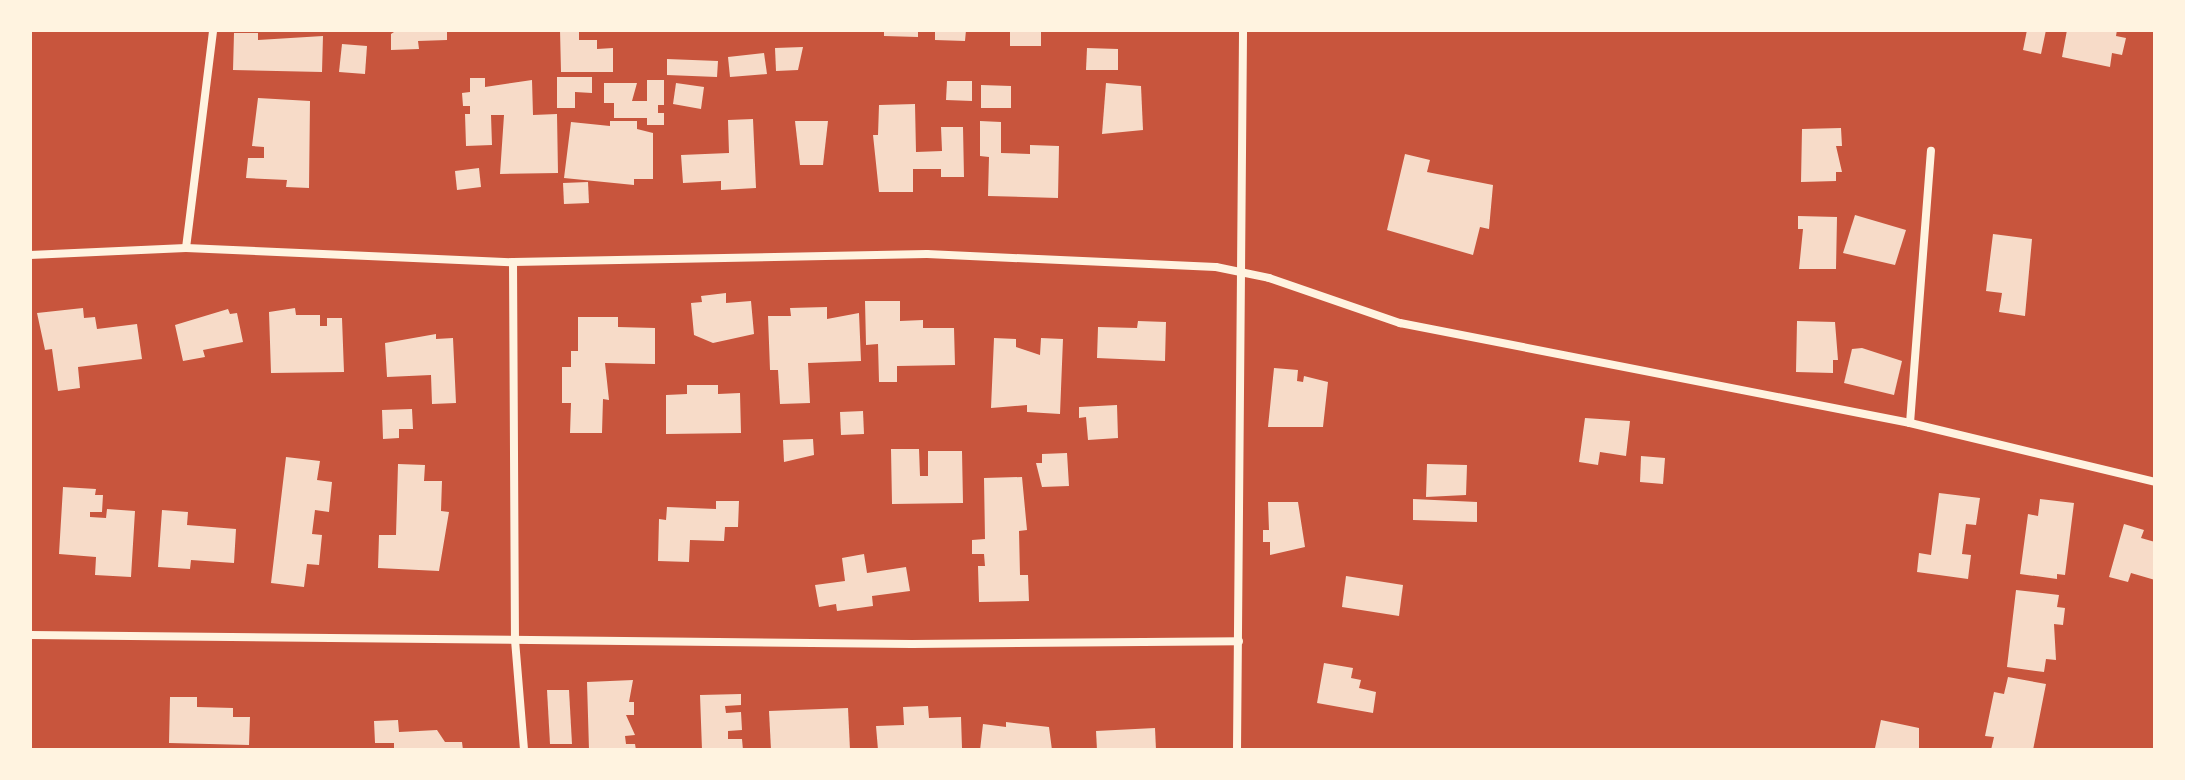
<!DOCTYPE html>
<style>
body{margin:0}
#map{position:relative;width:2185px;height:780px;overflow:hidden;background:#c8553d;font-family:"PT Sans",sans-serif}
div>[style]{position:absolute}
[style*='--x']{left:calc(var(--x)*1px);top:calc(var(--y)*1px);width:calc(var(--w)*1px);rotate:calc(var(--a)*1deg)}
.building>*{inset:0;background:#f7dbc8}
.minor>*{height:8px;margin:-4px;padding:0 4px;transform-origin:4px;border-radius:4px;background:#fff3e0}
span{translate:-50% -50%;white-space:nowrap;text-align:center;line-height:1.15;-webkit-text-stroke:6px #fff3e0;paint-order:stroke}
.frame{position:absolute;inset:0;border:32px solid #fff3e0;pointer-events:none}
</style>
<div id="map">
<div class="building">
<div style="clip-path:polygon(397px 30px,447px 30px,447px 40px,418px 41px,419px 49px,391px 50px,391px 34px)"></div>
<div style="clip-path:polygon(560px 30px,579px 30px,579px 40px,597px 40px,597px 49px,613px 48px,613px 72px,561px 72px)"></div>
<div style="clip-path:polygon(884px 30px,918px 30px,918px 37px,884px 36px)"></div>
<div style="clip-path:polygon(935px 30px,966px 30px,965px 41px,935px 40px)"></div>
<div style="clip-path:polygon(1010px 30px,1041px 30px,1041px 46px,1010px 46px)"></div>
<div style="clip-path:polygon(2027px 30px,2046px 30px,2041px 54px,2023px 50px)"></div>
<div style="clip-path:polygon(2067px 30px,2117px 30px,2116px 36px,2126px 38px,2122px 55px,2112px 53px,2110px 67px,2062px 57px)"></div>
<div style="clip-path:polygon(234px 33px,258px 33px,258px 40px,323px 36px,322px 72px,233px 70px)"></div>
<div style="clip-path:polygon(342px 44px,367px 46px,365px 74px,339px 72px)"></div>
<div style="clip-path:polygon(803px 47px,798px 70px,776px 71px,775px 48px)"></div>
<div style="clip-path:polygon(1087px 48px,1118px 49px,1118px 70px,1086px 70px)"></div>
<div style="clip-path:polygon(764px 53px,767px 74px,730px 77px,728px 57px)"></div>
<div style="clip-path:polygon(667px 59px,718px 61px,717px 77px,667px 75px)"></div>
<div style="clip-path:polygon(557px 77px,592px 77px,592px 93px,575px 92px,575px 108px,557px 108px)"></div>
<div style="clip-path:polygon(470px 78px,485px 78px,485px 87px,532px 80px,533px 115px,557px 114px,558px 173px,500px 174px,504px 115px,491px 115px,492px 145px,466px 146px,465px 114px,470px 114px,470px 106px,463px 106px,462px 93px,470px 92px)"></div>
<div style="clip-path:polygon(647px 80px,664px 80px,664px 105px,658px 105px,658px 113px,664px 113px,664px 125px,647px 125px,647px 118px,614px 118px,614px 103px,604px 103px,604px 83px,637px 83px,632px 101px,647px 101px)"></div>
<div style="clip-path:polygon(947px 81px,972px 81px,972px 101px,946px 100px)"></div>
<div style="clip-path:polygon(676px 83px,704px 87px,701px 109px,673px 104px)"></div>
<div style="clip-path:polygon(1106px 83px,1141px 86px,1143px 130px,1102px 134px)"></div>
<div style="clip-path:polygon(981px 85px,1011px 86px,1011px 108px,981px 108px)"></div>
<div style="clip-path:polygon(258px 98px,310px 101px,309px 188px,286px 187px,287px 180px,246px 178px,248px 158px,264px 158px,264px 147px,252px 146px)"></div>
<div style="clip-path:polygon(915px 104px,916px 152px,942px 151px,941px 127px,963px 127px,964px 177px,941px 177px,941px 169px,913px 169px,913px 192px,879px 192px,873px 135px,878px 135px,879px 105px)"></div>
<div style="clip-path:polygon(753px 119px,756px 188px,721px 190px,721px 181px,683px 183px,681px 155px,729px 153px,728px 120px)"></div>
<div style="clip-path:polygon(610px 121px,637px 121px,637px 129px,653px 133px,653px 179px,634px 179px,634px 185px,564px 178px,571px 122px,610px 126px)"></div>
<div style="clip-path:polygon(795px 121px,828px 121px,823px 165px,800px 165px)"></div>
<div style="clip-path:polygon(980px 121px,1001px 122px,1001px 153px,1030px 154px,1030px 145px,1059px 146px,1058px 198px,988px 196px,989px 157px,980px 156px)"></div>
<div style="clip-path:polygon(1841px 128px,1842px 146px,1836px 146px,1842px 172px,1836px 172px,1836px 181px,1801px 182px,1802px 129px)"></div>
<div style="clip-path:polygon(1405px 154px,1430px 160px,1427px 172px,1493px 185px,1489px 229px,1480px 227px,1473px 255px,1387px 230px)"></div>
<div style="clip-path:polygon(479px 168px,481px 187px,457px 190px,455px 171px)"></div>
<div style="clip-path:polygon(588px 182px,589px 203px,564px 204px,563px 183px)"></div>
<div style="clip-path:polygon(1855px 215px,1906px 230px,1895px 265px,1843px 253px)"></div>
<div style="clip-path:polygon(1798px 216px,1837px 217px,1836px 269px,1799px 269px,1803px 229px,1798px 229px)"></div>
<div style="clip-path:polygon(1993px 234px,2032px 239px,2025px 316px,1999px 312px,2002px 293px,1986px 291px)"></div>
<div style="clip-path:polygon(726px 293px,726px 303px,751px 301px,754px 334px,713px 343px,694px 335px,691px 303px,702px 302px,701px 296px)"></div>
<div style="clip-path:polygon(865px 301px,900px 301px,900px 321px,923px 320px,923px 328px,954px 328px,955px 365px,897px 366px,897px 382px,879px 382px,878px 344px,866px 345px)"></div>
<div style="clip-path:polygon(827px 307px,827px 319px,859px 313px,861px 361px,808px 363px,810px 403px,780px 404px,778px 370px,770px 370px,768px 316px,791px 316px,790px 308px)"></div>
<div style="clip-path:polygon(83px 308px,84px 318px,95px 317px,97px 329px,137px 324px,142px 359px,78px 367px,80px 388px,58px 391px,52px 349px,45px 350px,37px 313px)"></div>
<div style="clip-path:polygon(295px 308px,296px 315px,320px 315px,320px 326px,327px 326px,327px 318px,342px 318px,344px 372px,271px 373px,269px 312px)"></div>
<div style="clip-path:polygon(228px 309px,230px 314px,237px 313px,243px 342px,203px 350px,205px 357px,183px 361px,175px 325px)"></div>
<div style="clip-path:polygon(578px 317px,618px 317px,618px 327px,655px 328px,655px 364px,605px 363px,609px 400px,603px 399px,602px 433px,570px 433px,571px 403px,562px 403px,562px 367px,571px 367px,571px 351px,578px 351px)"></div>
<div style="clip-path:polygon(1138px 321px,1166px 322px,1165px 361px,1097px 358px,1098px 327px,1137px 328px)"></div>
<div style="clip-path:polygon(1797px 321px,1835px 322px,1838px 360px,1833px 360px,1833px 373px,1796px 372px)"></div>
<div style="clip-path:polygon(436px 334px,436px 339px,453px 338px,456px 403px,432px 404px,431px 375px,387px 377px,385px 343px)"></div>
<div style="clip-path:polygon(994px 338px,1016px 339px,1016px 347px,1040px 355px,1041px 338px,1063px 339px,1060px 414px,1027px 412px,1027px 405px,991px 408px)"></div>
<div style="clip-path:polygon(1862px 348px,1902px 361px,1894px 395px,1844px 383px,1852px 349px)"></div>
<div style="clip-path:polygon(1274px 368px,1298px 370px,1297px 381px,1303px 382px,1304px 376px,1328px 382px,1323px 427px,1268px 427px)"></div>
<div style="clip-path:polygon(687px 385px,718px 385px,718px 394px,740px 393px,741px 433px,666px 434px,666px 395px,687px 394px)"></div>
<div style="clip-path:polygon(1117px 405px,1118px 438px,1088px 440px,1086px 417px,1079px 418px,1079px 407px)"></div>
<div style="clip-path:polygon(412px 409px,413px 429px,399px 429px,399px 438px,383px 439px,382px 410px)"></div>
<div style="clip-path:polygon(863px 411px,864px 434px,841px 435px,840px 412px)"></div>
<div style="clip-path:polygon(1585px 418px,1630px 421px,1626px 456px,1600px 452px,1598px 465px,1579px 462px)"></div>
<div style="clip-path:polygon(813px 439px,814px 455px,784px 462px,783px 440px)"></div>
<div style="clip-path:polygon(891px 449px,919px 449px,920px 476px,928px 476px,928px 451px,962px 451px,963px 503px,892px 504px)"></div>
<div style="clip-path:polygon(1067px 453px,1069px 486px,1042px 487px,1036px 463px,1042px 463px,1042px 454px)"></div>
<div style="clip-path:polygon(1641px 456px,1665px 458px,1663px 484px,1640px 482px)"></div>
<div style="clip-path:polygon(286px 457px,320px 461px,317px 480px,332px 482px,329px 512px,315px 510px,312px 534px,322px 535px,319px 565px,307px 564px,304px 587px,271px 583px)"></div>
<div style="clip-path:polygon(398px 464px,425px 465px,424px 481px,442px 481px,441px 511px,449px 512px,439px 571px,378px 568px,379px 535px,396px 535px)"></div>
<div style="clip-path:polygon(1427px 464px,1467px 465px,1466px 495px,1426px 497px)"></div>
<div style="clip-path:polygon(1022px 477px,1027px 530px,1019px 531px,1020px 575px,1028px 575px,1029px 601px,979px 602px,978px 566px,985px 566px,984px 554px,972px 554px,972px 540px,985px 539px,984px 478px)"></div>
<div style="clip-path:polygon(63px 487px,96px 489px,95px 495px,103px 495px,102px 512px,90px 512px,90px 517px,106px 518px,107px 509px,135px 511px,131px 577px,95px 575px,96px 557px,59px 554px)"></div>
<div style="clip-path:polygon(1939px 493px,1980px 498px,1976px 525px,1966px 524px,1962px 554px,1971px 555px,1968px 579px,1917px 572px,1919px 553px,1931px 555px)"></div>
<div style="clip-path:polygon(1413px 499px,1477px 502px,1477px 522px,1413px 520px)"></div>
<div style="clip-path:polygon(2040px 499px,2074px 503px,2065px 575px,2057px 574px,2057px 579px,2020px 574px,2028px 514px,2038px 516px)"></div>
<div style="clip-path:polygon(716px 501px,739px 501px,738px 527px,725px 527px,724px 541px,690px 540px,689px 562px,658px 561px,659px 519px,666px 520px,667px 507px,716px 509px)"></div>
<div style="clip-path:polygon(1268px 502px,1298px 502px,1305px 547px,1270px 555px,1270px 542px,1263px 542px,1263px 530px,1269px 530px)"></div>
<div style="clip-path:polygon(162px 510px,188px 512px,187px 525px,236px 529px,234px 563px,191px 560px,190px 569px,158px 567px)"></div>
<div style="clip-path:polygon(2124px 524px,2144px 530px,2141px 538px,2155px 542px,2155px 580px,2131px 573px,2128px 582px,2109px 577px)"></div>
<div style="clip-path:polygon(864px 554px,867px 573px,906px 567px,910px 591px,872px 596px,873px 606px,837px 611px,836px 604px,819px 607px,815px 585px,845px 581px,842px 558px)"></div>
<div style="clip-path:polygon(1346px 576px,1403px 585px,1399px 616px,1342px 607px)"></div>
<div style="clip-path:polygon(2016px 590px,2059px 595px,2057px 607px,2065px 608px,2063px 625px,2054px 624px,2056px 660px,2046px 659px,2044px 672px,2007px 667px)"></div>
<div style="clip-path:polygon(1324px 663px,1353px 668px,1351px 678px,1361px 680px,1359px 688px,1376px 692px,1373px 713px,1317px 703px)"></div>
<div style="clip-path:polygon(2008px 677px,2046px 684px,2033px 750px,1991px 750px,1994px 737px,1985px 736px,1994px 692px,2004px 694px)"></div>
<div style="clip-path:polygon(633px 680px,629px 702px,634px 702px,634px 715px,626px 715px,635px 735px,625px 736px,626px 744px,635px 744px,636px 750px,589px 750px,587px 682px)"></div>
<div style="clip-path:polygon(547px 690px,569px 690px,572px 744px,550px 744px)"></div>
<div style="clip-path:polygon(741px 694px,741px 705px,725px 706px,726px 713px,741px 712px,742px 730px,728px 731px,728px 739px,742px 739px,743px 750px,702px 750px,700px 695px)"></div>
<div style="clip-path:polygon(170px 697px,197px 697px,197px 707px,233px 708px,233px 717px,250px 717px,249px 745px,169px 743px)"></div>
<div style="clip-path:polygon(928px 706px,929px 718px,961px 717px,962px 748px,878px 750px,876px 726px,904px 725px,903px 707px)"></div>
<div style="clip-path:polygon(848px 708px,850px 750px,771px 750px,769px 711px)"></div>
<div style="clip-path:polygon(398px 720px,399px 732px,437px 730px,445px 742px,462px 742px,463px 750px,394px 750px,394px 743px,375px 743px,374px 721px)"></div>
<div style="clip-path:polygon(1881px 720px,1919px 728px,1919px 750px,1867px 750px,1875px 748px)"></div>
<div style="clip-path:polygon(1006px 722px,1049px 727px,1052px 750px,980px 750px,983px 724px,1006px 727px)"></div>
<div style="clip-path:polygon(1155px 728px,1156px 750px,1097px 750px,1096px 731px)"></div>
</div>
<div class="minor">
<div style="--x:186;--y:248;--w:220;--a:-82.9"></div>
<div style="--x:30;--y:255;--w:156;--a:-2.6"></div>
<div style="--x:186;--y:248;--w:327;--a:2.5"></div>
<div style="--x:513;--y:262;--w:414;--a:-1.1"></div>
<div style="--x:927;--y:254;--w:289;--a:2.6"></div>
<div style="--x:1216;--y:267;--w:54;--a:11.7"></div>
<div style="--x:1269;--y:278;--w:139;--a:19"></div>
<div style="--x:1400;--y:323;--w:520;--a:11.09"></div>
<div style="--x:1910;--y:423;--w:252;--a:13.5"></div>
<div style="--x:513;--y:262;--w:378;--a:89.7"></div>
<div style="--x:515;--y:640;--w:110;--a:85.3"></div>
<div style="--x:1910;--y:423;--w:273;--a:-85.6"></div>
<div style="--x:30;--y:635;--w:882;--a:0.58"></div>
<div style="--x:912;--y:644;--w:327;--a:-0.5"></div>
<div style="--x:1237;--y:750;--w:720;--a:-89.52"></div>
</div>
<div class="frame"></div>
</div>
